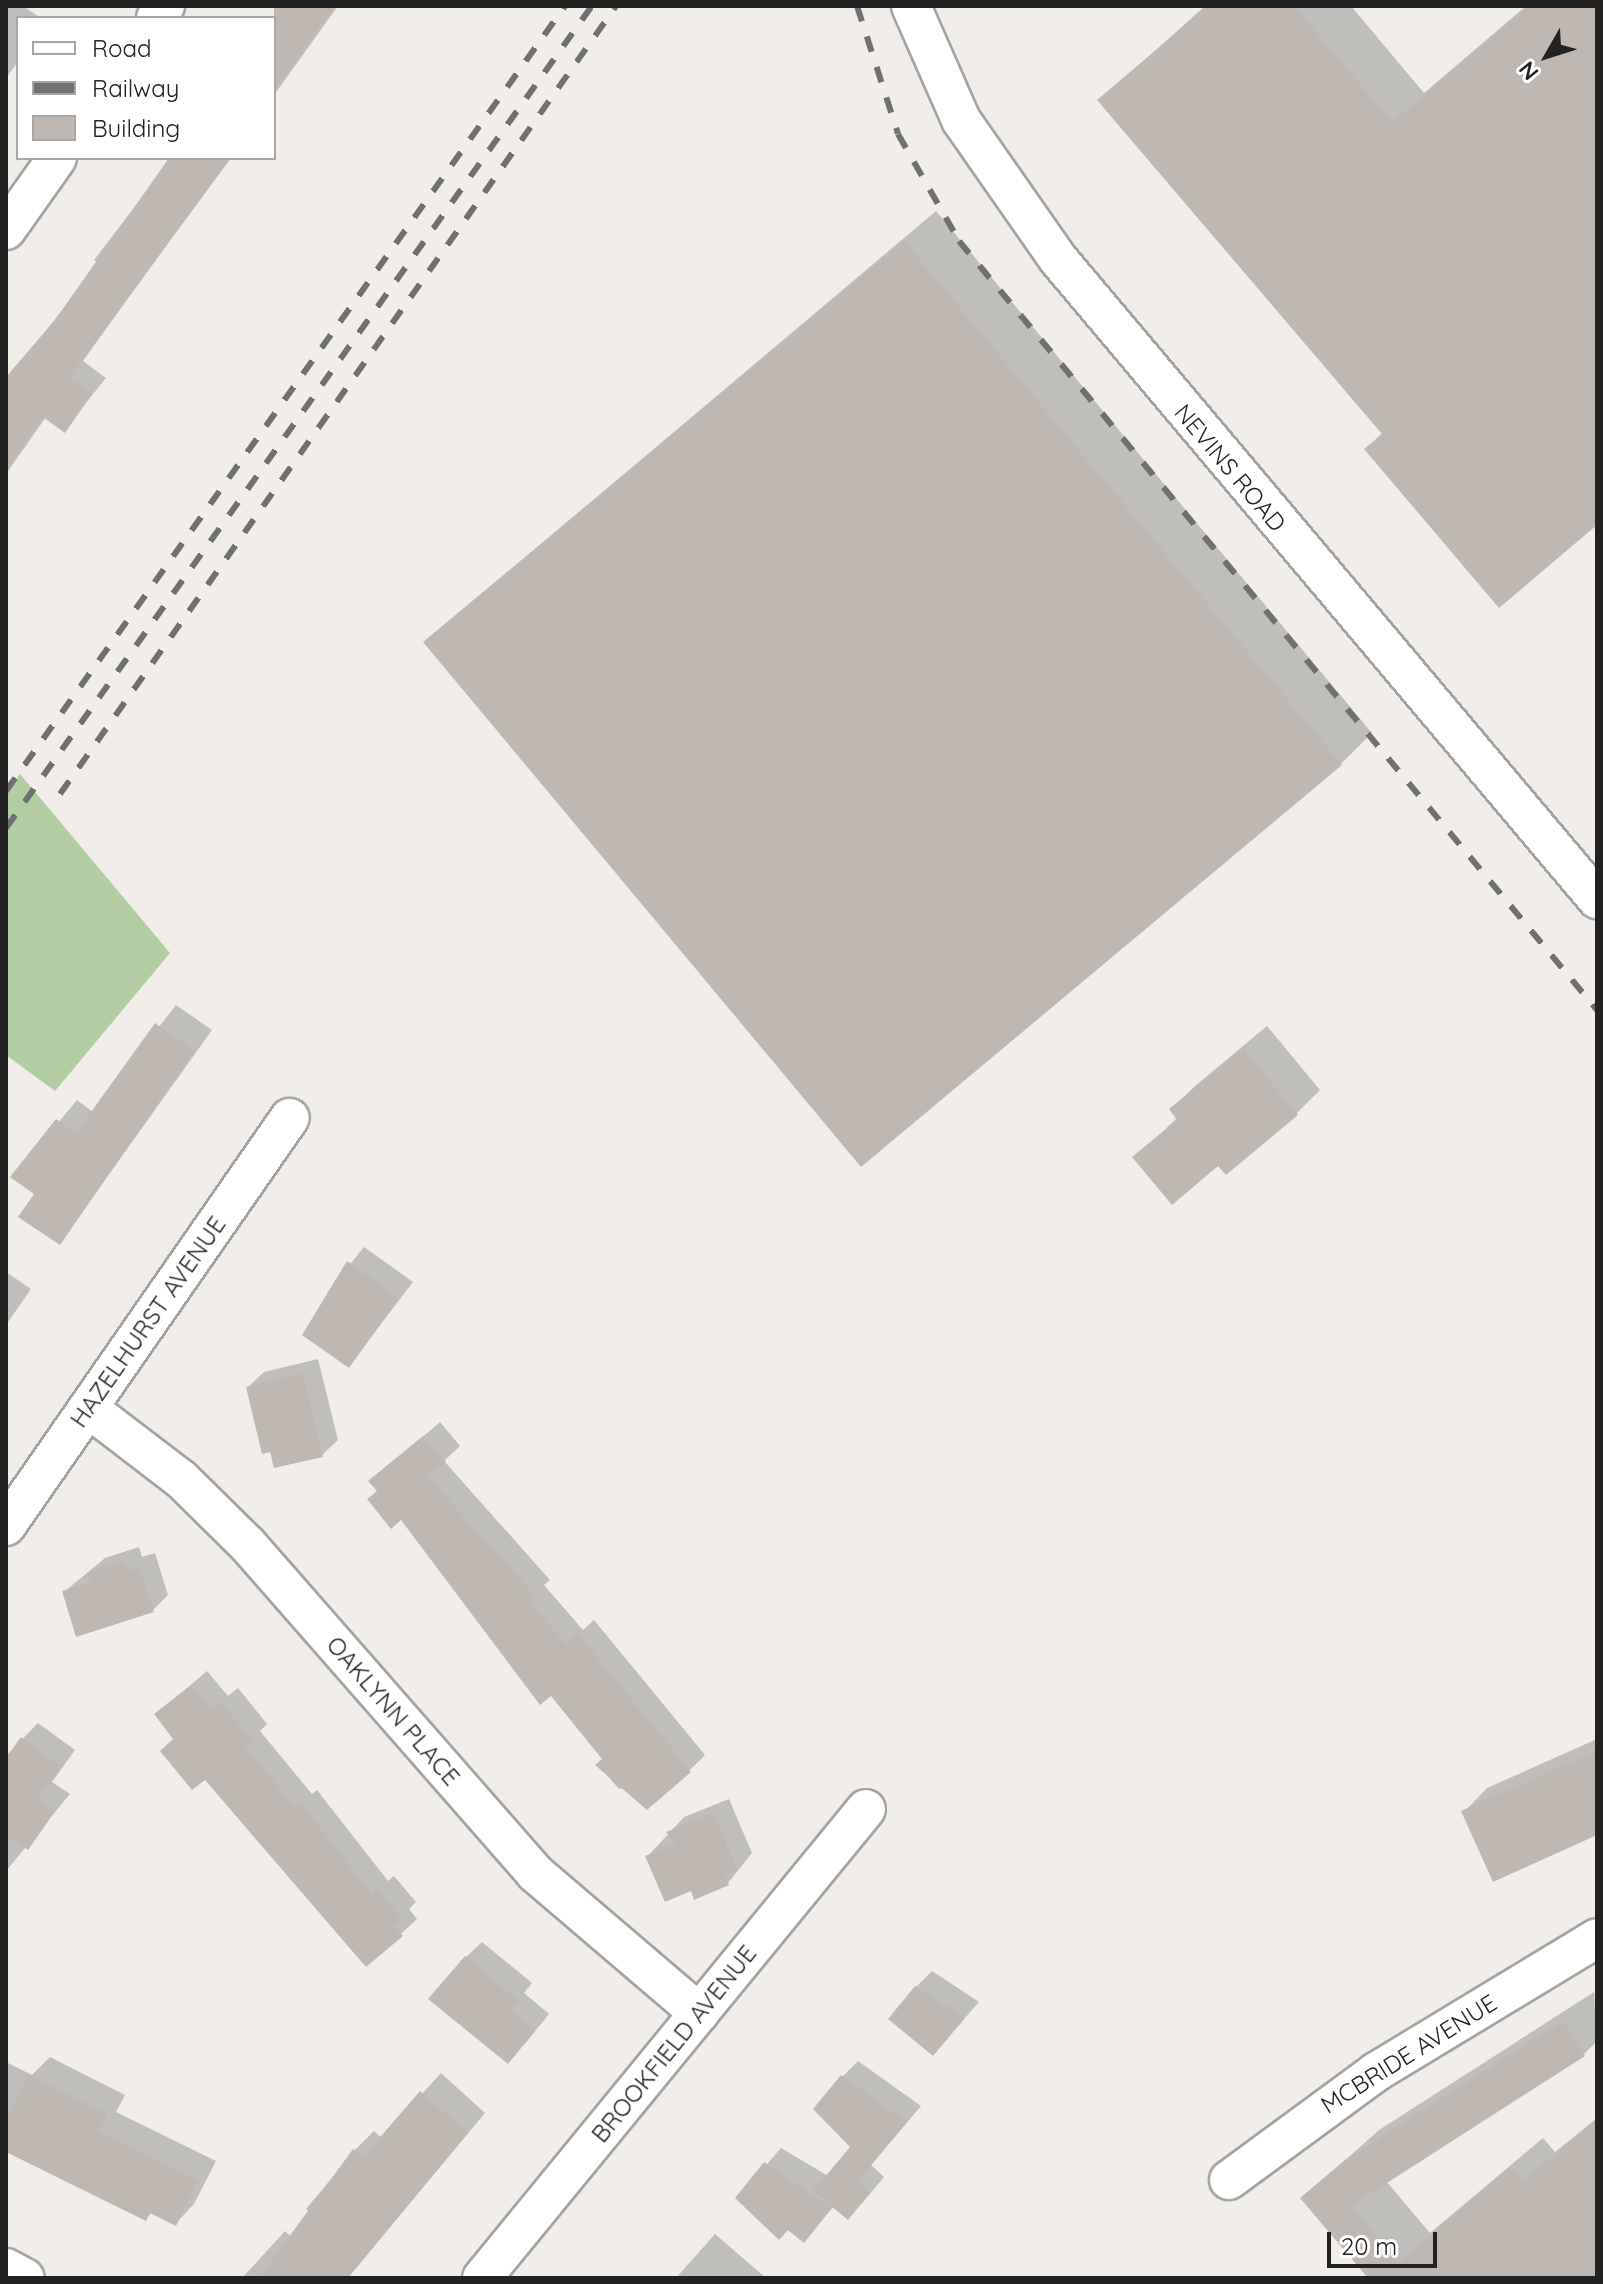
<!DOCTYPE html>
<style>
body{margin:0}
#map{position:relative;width:1603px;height:2284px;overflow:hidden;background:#f1eee9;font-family:Quicksand,sans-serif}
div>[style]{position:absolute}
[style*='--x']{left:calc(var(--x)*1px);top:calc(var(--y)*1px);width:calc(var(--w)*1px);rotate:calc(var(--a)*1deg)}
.forest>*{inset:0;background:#b2cda1}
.shadow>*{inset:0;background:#0003}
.building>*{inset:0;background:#bfb7b2}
.roads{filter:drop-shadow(2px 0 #a3a3a3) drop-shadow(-2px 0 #a3a3a3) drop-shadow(0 2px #a3a3a3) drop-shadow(0 -2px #a3a3a3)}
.street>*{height:38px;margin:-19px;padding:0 19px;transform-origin:19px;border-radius:19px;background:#fff}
.rail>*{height:6px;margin-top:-3px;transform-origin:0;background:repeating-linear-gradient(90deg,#707070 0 16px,transparent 0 32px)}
span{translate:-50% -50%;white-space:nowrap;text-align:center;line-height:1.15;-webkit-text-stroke:6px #fff;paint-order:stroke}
.street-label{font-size:24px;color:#222}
.frame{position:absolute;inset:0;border:8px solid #222;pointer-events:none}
.legend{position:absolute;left:16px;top:16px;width:260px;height:144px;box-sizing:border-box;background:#fff;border:2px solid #a7a7a7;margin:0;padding:10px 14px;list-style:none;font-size:24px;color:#222}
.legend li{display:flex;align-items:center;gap:16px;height:40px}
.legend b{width:40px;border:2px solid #a7a7a7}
.north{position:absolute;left:1507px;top:16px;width:80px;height:80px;-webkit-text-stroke:6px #fff;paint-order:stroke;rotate:231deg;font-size:22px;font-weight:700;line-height:32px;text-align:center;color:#222}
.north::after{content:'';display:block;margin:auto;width:28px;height:36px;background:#222;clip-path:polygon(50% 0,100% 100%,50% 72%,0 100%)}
.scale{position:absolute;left:1327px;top:2232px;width:110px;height:36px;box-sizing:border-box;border:4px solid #222;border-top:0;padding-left:10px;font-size:24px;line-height:28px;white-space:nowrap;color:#222;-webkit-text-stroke:6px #fff;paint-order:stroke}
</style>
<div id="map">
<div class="forest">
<div style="clip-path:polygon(20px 774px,170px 953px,55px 1091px,6px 1055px,6px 795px)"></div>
</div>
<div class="shadow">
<div style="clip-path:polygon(6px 6px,23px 6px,41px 18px,18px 18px,18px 62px,6px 78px)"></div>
<div style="clip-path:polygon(282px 6px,338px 6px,274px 95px,274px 18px)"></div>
<div style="clip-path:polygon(1205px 6px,1351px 6px,1424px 93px,1526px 6px,1597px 6px,1597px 522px,1367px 449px,1383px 432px,1100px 100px)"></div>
<div style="clip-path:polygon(164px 158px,229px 158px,83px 361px,106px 378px,64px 430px,46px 417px,6px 474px,6px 382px,99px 263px,94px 260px,169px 162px)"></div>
<div style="clip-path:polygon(936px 211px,1372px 733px,1341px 764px,425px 642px)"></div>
<div style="clip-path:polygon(176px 1005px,212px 1030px,60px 1243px,36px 1193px,13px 1177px,77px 1100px,93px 1112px)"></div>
<div style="clip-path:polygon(1267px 1026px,1320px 1090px,1297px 1113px,1226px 1172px,1218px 1163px,1135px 1158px,1178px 1117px,1172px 1109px,1195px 1086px)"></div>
<div style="clip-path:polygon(364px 1247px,413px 1282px,349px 1366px,327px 1293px)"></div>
<div style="clip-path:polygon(6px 1272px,31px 1289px,6px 1325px)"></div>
<div style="clip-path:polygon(318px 1359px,338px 1440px,322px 1455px,248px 1387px,264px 1372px)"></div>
<div style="clip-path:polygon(440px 1422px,460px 1446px,444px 1461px,550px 1580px,544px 1585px,583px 1630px,594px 1620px,705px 1755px,689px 1771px,619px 1789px,598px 1765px,604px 1758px,371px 1481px)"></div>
<div style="clip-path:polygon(139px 1547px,142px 1557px,155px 1553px,168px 1595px,153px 1610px,64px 1592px,105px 1558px)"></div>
<div style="clip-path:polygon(207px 1671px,228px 1696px,238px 1688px,267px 1724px,260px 1731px,312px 1794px,317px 1790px,388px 1881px,394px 1876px,416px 1902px,409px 1909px,417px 1919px,401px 1934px,156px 1715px)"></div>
<div style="clip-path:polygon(38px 1723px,75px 1750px,52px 1782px,70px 1794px,6px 1871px,6px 1756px)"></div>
<div style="clip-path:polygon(1597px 1739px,1597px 1833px,1464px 1812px,1487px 1788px)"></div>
<div style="clip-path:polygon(729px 1799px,752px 1853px,728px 1883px,692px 1888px,647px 1857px,684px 1817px)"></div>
<div style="clip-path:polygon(482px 1942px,532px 1983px,524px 1993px,549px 2014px,523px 2046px,466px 1957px)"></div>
<div style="clip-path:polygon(932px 1971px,979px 2002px,933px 2054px,916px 1987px)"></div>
<div style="clip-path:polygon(1594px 1992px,1597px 2041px,1583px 2055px,1386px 2181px,1430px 2233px,1543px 2138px,1555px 2152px,1597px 2118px,1597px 2278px,1370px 2278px,1303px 2198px,1379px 2130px)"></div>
<div style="clip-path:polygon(50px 2057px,125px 2095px,116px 2112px,216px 2161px,194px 2204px,175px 2224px,152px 2212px,146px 2218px,6px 2150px,6px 2062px,32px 2075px)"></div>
<div style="clip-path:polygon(858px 2061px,921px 2106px,871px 2165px,884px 2177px,863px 2202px,848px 2218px,834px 2206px,804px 2240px,738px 2198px,781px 2148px,828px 2176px,852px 2147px,843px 2076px)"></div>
<div style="clip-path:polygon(441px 2073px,485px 2113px,347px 2278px,242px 2278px,285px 2231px,293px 2239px,312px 2215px,306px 2209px,355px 2150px,374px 2131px,382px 2138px)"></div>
<div style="clip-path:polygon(715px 2234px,766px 2278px,676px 2278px)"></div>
</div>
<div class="building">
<div style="clip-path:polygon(274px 6px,335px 6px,274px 91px)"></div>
<div style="clip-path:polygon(1208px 6px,1294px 6px,1392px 122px,1529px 6px,1597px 6px,1597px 525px,1499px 608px,1364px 449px,1382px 434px,1097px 100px)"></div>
<div style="clip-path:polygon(169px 158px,231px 158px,69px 378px,92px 394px,65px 433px,43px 417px,6px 470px,6px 377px,55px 320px)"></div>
<div style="clip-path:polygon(904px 241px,1342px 765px,861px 1167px,423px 642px)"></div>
<div style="clip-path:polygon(155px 1023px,194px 1051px,60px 1245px,18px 1217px,34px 1194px,10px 1177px,56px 1119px,76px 1133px)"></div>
<div style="clip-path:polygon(1243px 1048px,1298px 1115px,1226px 1175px,1218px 1166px,1172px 1205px,1132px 1157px,1177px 1120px,1169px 1109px)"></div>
<div style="clip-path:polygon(347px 1261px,399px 1298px,349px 1368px,302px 1335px)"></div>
<div style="clip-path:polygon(303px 1373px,323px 1457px,274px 1468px,270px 1452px,262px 1454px,246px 1387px)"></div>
<div style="clip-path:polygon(423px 1436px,446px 1462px,428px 1477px,536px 1597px,529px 1602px,566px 1644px,578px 1634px,691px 1772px,647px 1810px,595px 1765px,602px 1759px,551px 1696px,540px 1705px,401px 1520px,391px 1529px,367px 1499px,377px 1491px,368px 1481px)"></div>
<div style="clip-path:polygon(123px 1561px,127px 1571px,139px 1567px,154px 1612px,76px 1637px,62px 1591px,91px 1582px,87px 1573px)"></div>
<div style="clip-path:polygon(191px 1685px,211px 1710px,221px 1702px,253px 1741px,245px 1747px,296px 1808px,301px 1803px,372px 1895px,377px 1890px,402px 1919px,394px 1926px,403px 1936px,366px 1967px,205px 1780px,192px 1790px,160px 1751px,173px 1739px,154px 1714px)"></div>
<div style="clip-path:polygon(21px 1737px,61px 1766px,38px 1798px,56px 1810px,28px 1850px,10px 1837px,6px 1844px,6px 1758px)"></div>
<div style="clip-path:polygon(1597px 1751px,1597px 1835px,1493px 1882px,1461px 1811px)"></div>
<div style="clip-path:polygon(713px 1813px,738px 1870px,725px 1875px,729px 1885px,694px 1900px,691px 1891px,665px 1902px,645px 1856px,676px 1843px,666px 1832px)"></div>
<div style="clip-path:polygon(465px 1956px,518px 2000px,510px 2010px,535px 2031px,508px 2064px,428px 1999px)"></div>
<div style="clip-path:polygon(915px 1986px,965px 2018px,933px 2056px,888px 2019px)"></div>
<div style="clip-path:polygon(1563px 2021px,1585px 2056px,1351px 2206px,1398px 2262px,1511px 2167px,1523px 2181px,1597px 2120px,1597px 2278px,1368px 2278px,1300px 2198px,1345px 2160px)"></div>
<div style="clip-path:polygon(29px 2075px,107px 2114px,99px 2131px,198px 2180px,176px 2226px,150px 2213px,146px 2221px,6px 2152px,6px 2121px)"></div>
<div style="clip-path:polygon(841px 2075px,907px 2122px,857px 2182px,870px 2193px,848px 2220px,813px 2191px,850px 2147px,813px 2109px)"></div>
<div style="clip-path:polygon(420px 2091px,468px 2133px,348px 2278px,259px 2278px,353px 2149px,363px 2157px)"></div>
<div style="clip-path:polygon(764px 2162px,832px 2208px,804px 2243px,788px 2230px,779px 2240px,735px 2198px)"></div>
</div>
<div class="roads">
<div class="street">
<div style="--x:911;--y:6;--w:124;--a:66.3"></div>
<div style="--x:961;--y:120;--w:169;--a:55.1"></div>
<div style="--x:1058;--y:259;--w:837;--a:49.9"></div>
<div style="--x:156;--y:18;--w:15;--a:-53"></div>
<div style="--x:6;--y:230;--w:88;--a:-54.7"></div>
<div style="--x:88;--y:1408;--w:117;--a:37.4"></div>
<div style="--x:181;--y:1479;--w:94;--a:44.6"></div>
<div style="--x:248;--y:1545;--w:436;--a:48.8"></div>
<div style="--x:535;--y:1873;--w:216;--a:40.5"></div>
<div style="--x:6;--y:1526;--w:497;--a:-55.2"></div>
<div style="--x:1229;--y:2180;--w:182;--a:-36.3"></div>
<div style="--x:1376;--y:2072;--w:258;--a:-31.2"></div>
<div style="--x:6;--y:2268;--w:21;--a:28"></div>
<div style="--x:482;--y:2278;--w:606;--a:-50.69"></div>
</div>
</div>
<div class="rail">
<div style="--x:857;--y:6;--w:134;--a:72.2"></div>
<div style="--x:898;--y:134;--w:123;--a:60.3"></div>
<div style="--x:959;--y:241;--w:999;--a:50.32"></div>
<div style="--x:6;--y:791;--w:964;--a:-54.55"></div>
<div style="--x:60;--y:794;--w:964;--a:-54.79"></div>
<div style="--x:6;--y:828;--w:1009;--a:-54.52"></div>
</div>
<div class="street-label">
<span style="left:1230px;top:468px;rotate:50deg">NEVINS ROAD</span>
<span style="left:148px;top:1322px;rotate:-55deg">HAZELHURST AVENUE</span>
<span style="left:393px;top:1711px;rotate:49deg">OAKLYNN PLACE</span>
<span style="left:674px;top:2044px;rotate:-51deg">BROOKFIELD AVENUE</span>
<span style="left:1409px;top:2054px;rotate:-32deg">MCBRIDE AVENUE</span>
</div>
<div class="frame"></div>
<ul class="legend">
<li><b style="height:10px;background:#fff"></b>Road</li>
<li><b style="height:10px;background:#707070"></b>Railway</li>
<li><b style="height:22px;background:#bfb7b2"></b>Building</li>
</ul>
<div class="north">N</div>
<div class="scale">20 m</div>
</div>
